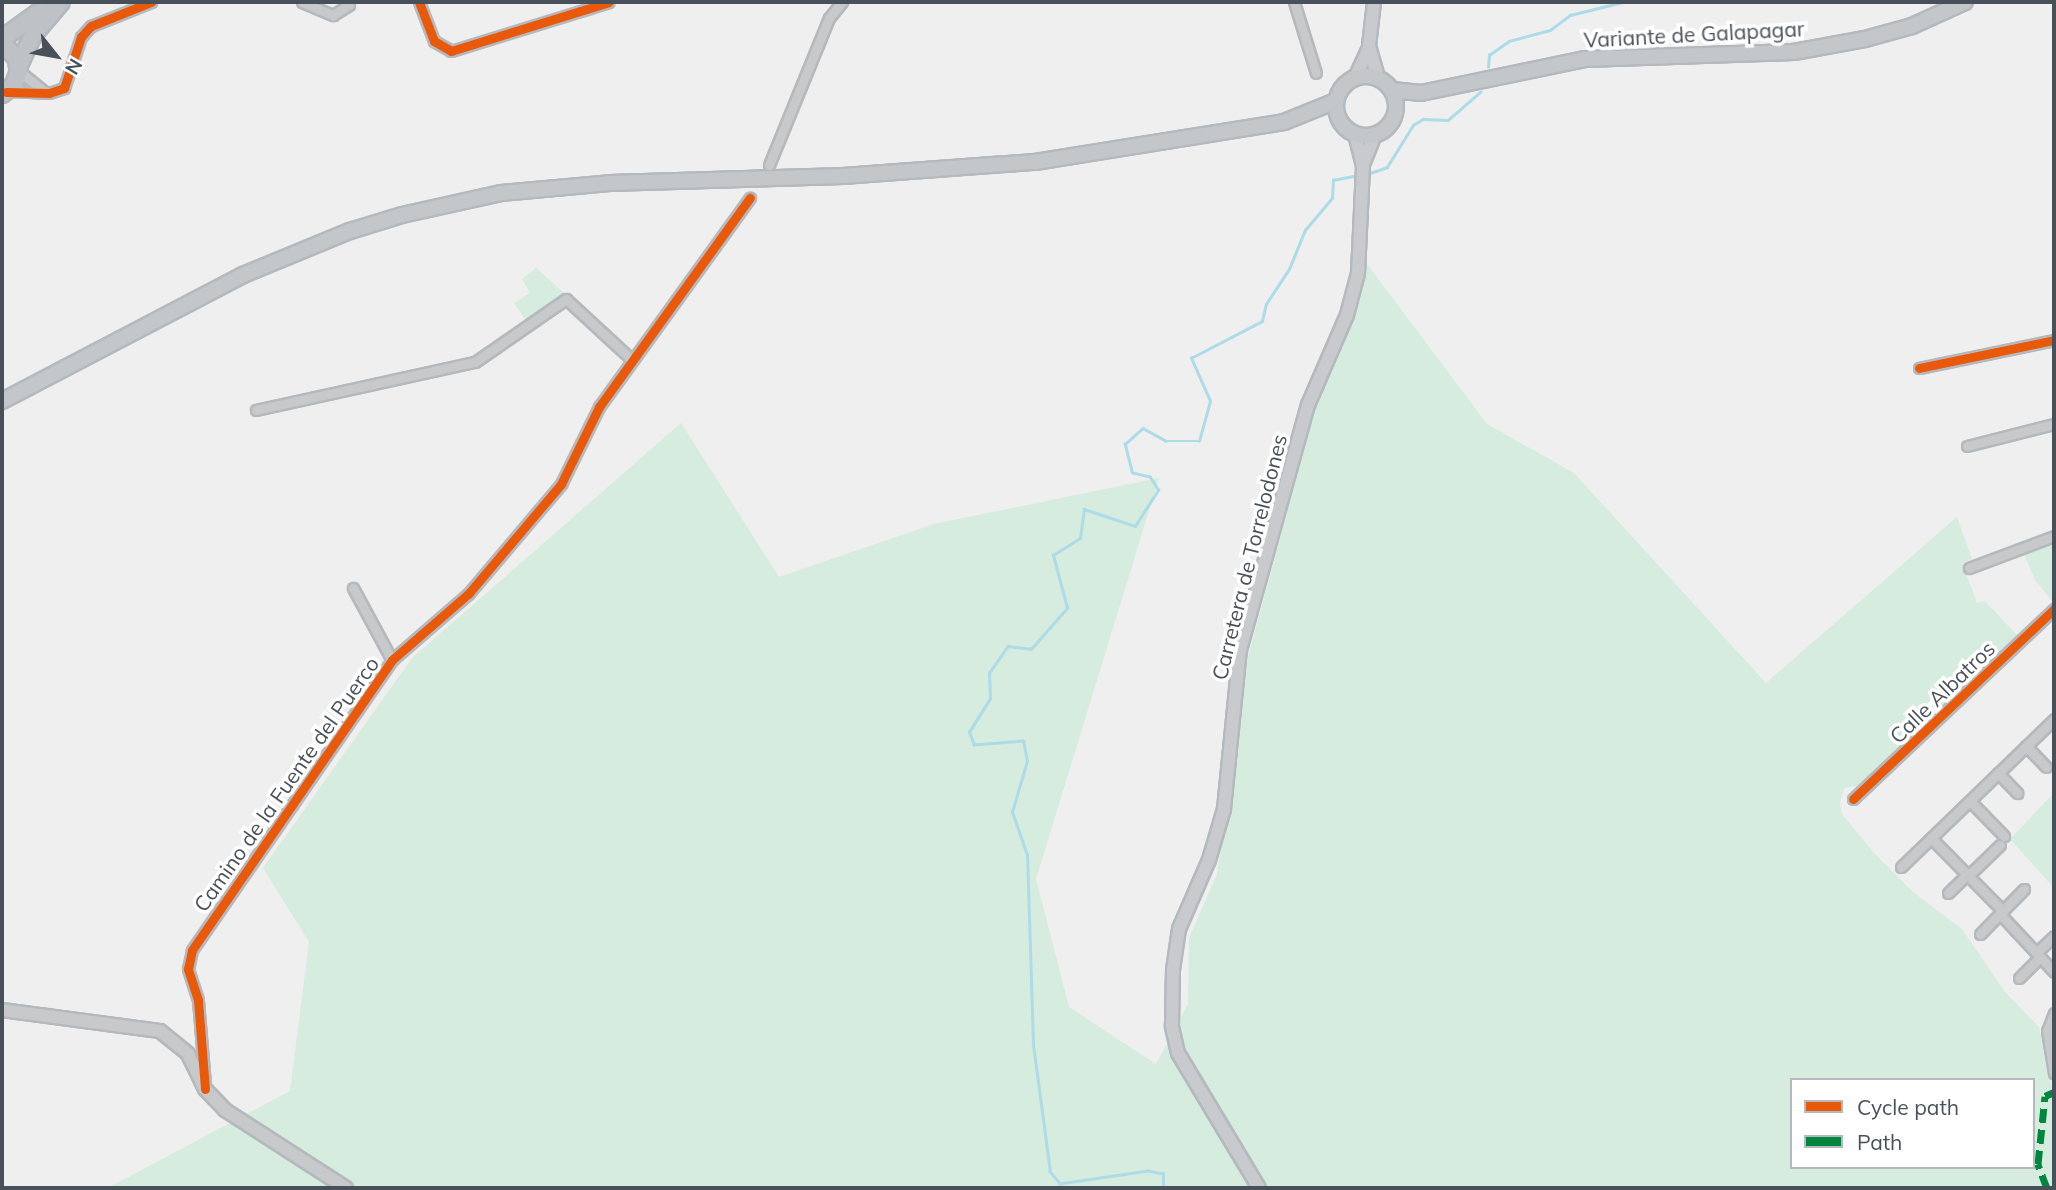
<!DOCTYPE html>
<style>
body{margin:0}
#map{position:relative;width:2056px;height:1190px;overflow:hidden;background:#efefef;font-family:Mulish,sans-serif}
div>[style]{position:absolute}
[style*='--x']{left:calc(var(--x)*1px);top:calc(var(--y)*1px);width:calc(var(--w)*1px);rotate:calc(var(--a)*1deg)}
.green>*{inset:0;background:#d5ecde}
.stream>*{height:2.5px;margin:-1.25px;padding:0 1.25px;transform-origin:1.25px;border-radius:1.25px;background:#addbe7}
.roads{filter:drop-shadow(2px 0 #b4b9be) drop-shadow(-2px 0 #b4b9be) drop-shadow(0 2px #b4b9be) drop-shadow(0 -2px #b4b9be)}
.minor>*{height:9px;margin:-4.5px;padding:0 4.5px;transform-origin:4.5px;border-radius:4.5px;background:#c7c9ca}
.tertiary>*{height:12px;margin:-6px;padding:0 6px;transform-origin:6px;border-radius:6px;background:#c7c9ca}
.secondary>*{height:12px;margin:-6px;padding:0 6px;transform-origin:6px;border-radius:6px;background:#c8cacd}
.primary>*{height:14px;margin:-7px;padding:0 7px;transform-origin:7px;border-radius:7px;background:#c4c7ca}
.primary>.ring{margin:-7px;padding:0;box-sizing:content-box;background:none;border:14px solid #c4c7ca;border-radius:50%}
.trunk>*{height:16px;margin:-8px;padding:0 8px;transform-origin:8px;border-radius:8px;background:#bec2c6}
.quiet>*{height:7px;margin-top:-3.5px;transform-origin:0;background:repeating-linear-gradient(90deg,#00873e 0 14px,transparent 0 21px)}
.cycleway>*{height:9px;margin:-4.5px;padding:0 4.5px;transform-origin:4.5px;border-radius:4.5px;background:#e8590c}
span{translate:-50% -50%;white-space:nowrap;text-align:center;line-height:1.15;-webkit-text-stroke:7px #fff;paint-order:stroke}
.street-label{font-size:21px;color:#485159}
.frame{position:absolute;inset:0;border:4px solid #485159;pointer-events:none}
.legend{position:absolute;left:1790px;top:1078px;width:245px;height:91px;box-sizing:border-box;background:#fff;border:2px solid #b6b9bd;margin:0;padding:9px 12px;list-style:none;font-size:21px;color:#485159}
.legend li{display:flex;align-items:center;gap:14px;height:35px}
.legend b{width:35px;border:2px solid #b6b9bd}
.north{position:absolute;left:21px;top:21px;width:70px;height:70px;-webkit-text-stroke:5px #fff;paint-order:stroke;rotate:121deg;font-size:19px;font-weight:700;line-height:28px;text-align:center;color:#485159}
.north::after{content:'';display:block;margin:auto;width:24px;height:32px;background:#485159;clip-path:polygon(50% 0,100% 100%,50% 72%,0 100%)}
</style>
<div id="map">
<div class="green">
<div style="clip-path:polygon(evenodd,1367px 264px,1487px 424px,1574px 473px,1766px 683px,1957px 517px,1972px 559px,1962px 563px,1977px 603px,1985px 601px,2017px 635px,1861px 785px,1844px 788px,1840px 803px,1842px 814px,1875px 854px,1913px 892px,1962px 929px,2005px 992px,2039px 1027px,2054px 1098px,2054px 1188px,108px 1188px,290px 1091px,309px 942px,263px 868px,412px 658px,681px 423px,779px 577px,934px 524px,1159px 478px,1036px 879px,1069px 1007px,1156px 1064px,1188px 1004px,1189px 938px,1217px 874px,1248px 657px,1317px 401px,1367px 264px,1792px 1080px,2033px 1080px,2033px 1167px,1792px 1167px,1792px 1080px)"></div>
<div style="clip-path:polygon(536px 268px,564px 293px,527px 322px,514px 303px,530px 293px,522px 279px)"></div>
<div style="clip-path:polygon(2054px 543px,2054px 599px,2052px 601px,2035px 580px,2024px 554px)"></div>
<div style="clip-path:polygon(2054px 793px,2054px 888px,2010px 839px)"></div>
</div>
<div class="stream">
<div style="--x:1488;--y:67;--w:12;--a:-85"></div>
<div style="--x:1489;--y:55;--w:24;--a:-35"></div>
<div style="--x:1509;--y:41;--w:42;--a:-15"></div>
<div style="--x:1550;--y:30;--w:25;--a:-37"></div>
<div style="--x:1570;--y:15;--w:55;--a:-13.8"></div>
<div style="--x:1370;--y:173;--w:18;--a:-19"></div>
<div style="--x:1387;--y:167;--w:49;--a:-58.2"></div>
<div style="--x:1413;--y:125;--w:12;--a:-31"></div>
<div style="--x:1423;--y:119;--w:25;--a:2"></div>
<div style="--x:1448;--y:120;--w:43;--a:-41.2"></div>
<div style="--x:1163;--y:1188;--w:14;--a:-90"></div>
<div style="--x:1163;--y:1174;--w:15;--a:-169"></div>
<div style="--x:1148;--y:1171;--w:89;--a:171.6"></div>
<div style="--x:1060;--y:1184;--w:16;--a:-130"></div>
<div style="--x:1050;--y:1172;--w:129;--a:-97.6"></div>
<div style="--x:1033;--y:1044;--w:189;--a:-91.8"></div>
<div style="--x:1027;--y:855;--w:46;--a:-109.2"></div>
<div style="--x:1012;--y:812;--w:53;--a:-73.6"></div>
<div style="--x:1027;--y:761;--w:20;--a:-101"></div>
<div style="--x:1023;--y:741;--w:49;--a:175.3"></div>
<div style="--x:974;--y:745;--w:14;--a:-111"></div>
<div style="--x:969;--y:732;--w:39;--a:-58"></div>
<div style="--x:990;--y:699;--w:26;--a:-92"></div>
<div style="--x:989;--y:673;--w:33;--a:-55"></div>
<div style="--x:1008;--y:646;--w:23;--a:7"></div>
<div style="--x:1031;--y:649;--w:55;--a:-48.7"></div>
<div style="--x:1067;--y:608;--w:55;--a:-104.8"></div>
<div style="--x:1053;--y:555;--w:32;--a:-32"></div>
<div style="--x:1080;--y:538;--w:29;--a:-82"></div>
<div style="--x:1084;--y:509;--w:54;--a:18.4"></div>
<div style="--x:1135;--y:526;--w:43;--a:-57.4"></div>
<div style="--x:1158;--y:490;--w:15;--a:-122"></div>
<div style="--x:1150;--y:477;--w:18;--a:-167"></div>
<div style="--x:1132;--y:473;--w:30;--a:-104"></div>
<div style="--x:1125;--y:444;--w:24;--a:-42"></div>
<div style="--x:1143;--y:428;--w:26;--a:29"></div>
<div style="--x:1166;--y:441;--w:33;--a:0"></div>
<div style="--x:1199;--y:441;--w:41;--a:-74.6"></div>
<div style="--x:1210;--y:401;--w:47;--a:-113.8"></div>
<div style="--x:1191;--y:358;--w:80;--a:-27.5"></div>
<div style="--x:1262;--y:321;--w:17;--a:-77"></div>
<div style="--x:1266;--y:304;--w:42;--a:-56.7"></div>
<div style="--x:1289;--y:269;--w:42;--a:-67.7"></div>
<div style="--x:1305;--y:230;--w:42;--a:-49.8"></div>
<div style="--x:1332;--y:198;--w:18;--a:-87"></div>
<div style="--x:1333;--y:180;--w:20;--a:-11"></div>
</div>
<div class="roads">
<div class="minor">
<div style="--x:302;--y:2;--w:34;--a:23"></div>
<div style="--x:333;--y:15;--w:19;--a:-32"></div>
<div style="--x:419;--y:2;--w:42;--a:69"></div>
<div style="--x:434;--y:41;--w:20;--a:30"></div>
<div style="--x:451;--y:51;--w:165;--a:-17.2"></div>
<div style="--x:1294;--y:2;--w:74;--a:72.8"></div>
<div style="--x:19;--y:71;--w:32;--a:39"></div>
<div style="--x:8;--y:91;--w:41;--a:2.8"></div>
<div style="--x:49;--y:93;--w:16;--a:-18"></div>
<div style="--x:64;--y:88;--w:54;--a:-71.6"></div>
<div style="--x:81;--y:37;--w:15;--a:-48"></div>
<div style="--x:91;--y:26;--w:65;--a:-21.8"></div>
<div style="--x:769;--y:165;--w:159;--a:-67.8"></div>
<div style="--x:829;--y:18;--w:21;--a:-51"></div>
<div style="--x:1919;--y:368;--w:138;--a:-11.7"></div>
<div style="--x:256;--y:410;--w:224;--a:-12.4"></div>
<div style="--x:475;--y:362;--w:111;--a:-34.7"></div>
<div style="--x:566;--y:299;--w:90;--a:42.7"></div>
<div style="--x:1967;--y:446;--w:90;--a:-14.2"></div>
<div style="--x:1969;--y:568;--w:91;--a:-20.6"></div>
<div style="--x:353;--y:588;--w:82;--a:61.6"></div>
<div style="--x:2026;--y:746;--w:29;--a:46"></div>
<div style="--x:1998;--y:773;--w:28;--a:46"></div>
<div style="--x:1853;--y:799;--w:277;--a:-43.4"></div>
<div style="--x:1970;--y:801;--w:49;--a:45.8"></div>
<div style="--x:1931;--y:838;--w:103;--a:45.4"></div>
<div style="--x:1901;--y:867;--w:213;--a:-44"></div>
<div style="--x:1969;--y:875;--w:43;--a:-44.1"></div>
<div style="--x:1948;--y:893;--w:28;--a:-44"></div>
<div style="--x:2000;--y:914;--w:79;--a:47"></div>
<div style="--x:1980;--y:934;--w:63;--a:-45.6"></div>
<div style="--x:2037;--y:952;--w:23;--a:-43"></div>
<div style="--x:2019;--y:978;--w:28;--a:-45"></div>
<div style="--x:2054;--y:1013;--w:19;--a:111"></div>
<div style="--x:2047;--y:1031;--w:43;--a:80.5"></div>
<div style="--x:205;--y:1084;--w:84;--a:-94.8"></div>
<div style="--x:198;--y:1000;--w:33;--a:-108"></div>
<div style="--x:188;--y:969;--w:19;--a:-78"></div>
<div style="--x:192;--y:950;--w:352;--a:-55.4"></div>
<div style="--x:392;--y:660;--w:102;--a:-41"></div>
<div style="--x:469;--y:593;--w:143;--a:-49.8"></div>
<div style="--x:561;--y:484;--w:86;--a:-63.7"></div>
<div style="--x:599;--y:407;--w:258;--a:-54.2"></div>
</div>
<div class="tertiary">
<div style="--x:2;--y:1010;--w:159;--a:7.6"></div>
<div style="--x:160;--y:1031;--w:36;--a:39"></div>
<div style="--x:188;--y:1054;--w:39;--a:64"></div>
<div style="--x:205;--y:1089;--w:29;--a:46"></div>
<div style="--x:225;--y:1110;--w:144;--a:32.8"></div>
</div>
<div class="secondary">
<div style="--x:1374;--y:2;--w:44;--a:96.5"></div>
<div style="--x:1369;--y:46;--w:33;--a:74"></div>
<div style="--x:1355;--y:78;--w:31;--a:-65"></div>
<div style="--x:1364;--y:162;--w:29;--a:-68"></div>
<div style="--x:1259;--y:1188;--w:157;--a:-121"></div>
<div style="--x:1178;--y:1053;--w:28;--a:-103"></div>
<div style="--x:1172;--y:1026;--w:56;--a:-89"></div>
<div style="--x:1173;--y:970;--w:41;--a:-81.7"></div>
<div style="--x:1179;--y:929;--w:75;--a:-66.5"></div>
<div style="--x:1209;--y:860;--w:53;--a:-73.6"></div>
<div style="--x:1224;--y:809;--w:160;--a:-84.3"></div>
<div style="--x:1240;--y:650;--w:254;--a:-74.5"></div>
<div style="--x:1308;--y:405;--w:98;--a:-66.6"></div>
<div style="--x:1347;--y:315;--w:43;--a:-75.3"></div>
<div style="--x:1358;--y:273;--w:107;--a:-87.3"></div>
<div style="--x:1363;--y:166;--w:32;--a:-104"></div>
</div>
<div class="primary">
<div class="ring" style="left:1336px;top:76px;width:46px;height:46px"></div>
<div style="--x:1392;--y:90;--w:29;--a:6"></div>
<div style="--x:1421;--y:93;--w:167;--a:-11.7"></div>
<div style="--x:1585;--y:59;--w:209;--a:-1.9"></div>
<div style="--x:1794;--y:52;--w:72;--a:-10.4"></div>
<div style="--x:1865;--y:39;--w:49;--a:-15.5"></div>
<div style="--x:1912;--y:26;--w:58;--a:-24.4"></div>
<div style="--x:2;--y:401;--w:272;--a:-27.6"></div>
<div style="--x:243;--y:275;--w:116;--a:-22.4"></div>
<div style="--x:350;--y:231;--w:54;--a:-17.1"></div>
<div style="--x:402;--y:215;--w:101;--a:-12.5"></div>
<div style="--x:501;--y:193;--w:109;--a:-5.2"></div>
<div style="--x:610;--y:183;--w:233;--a:-1.7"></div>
<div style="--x:843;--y:176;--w:193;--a:-4.2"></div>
<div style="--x:1035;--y:162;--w:252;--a:-9.1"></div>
<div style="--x:1284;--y:122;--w:56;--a:-22"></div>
</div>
<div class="trunk">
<div style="--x:2;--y:39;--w:49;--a:-35.9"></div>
<div style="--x:2;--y:44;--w:19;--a:43"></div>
<div style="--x:16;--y:57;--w:14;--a:78"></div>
<div style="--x:19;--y:71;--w:15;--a:110"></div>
<div style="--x:14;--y:85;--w:15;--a:143"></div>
<div style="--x:19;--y:65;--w:33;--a:-65"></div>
<div style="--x:33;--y:35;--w:43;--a:-49.7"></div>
</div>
</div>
<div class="quiet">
<div style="--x:2047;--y:1188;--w:26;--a:-111"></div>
<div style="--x:2038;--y:1164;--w:68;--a:-84.1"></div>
<div style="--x:2045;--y:1096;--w:10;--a:-24"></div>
</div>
<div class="cycleway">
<div style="--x:419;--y:2;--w:42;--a:69"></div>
<div style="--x:434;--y:41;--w:20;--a:30"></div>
<div style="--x:451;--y:51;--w:165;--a:-17.2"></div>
<div style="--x:6;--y:92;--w:43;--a:1.3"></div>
<div style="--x:49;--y:93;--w:16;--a:-18"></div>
<div style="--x:64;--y:88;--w:54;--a:-71.6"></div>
<div style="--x:81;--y:37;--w:15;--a:-48"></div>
<div style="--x:91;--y:26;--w:65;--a:-21.8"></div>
<div style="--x:1919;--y:368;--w:138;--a:-11.7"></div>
<div style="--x:1853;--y:799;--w:277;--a:-43.4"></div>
<div style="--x:205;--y:1089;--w:89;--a:-94.5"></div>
<div style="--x:198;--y:1000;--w:33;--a:-108"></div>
<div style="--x:188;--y:969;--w:19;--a:-78"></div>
<div style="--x:192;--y:950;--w:352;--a:-55.4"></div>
<div style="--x:392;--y:660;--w:102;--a:-41"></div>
<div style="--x:469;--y:593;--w:143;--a:-49.8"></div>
<div style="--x:561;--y:484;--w:86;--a:-63.7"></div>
<div style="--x:599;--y:407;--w:258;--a:-54.2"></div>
</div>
<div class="street-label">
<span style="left:1694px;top:34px;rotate:-3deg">Variante de Galapagar</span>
<span style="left:1249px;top:557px;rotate:-76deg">Carretera de Torrelodones</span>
<span style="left:1942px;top:692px;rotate:-44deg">Calle Albatros</span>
<span style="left:286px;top:784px;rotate:-55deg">Camino de la Fuente del Puerco</span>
</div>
<div class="frame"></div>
<ul class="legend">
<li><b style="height:9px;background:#e8590c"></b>Cycle path</li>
<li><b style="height:9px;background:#00873e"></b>Path</li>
</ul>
<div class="north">N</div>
</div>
